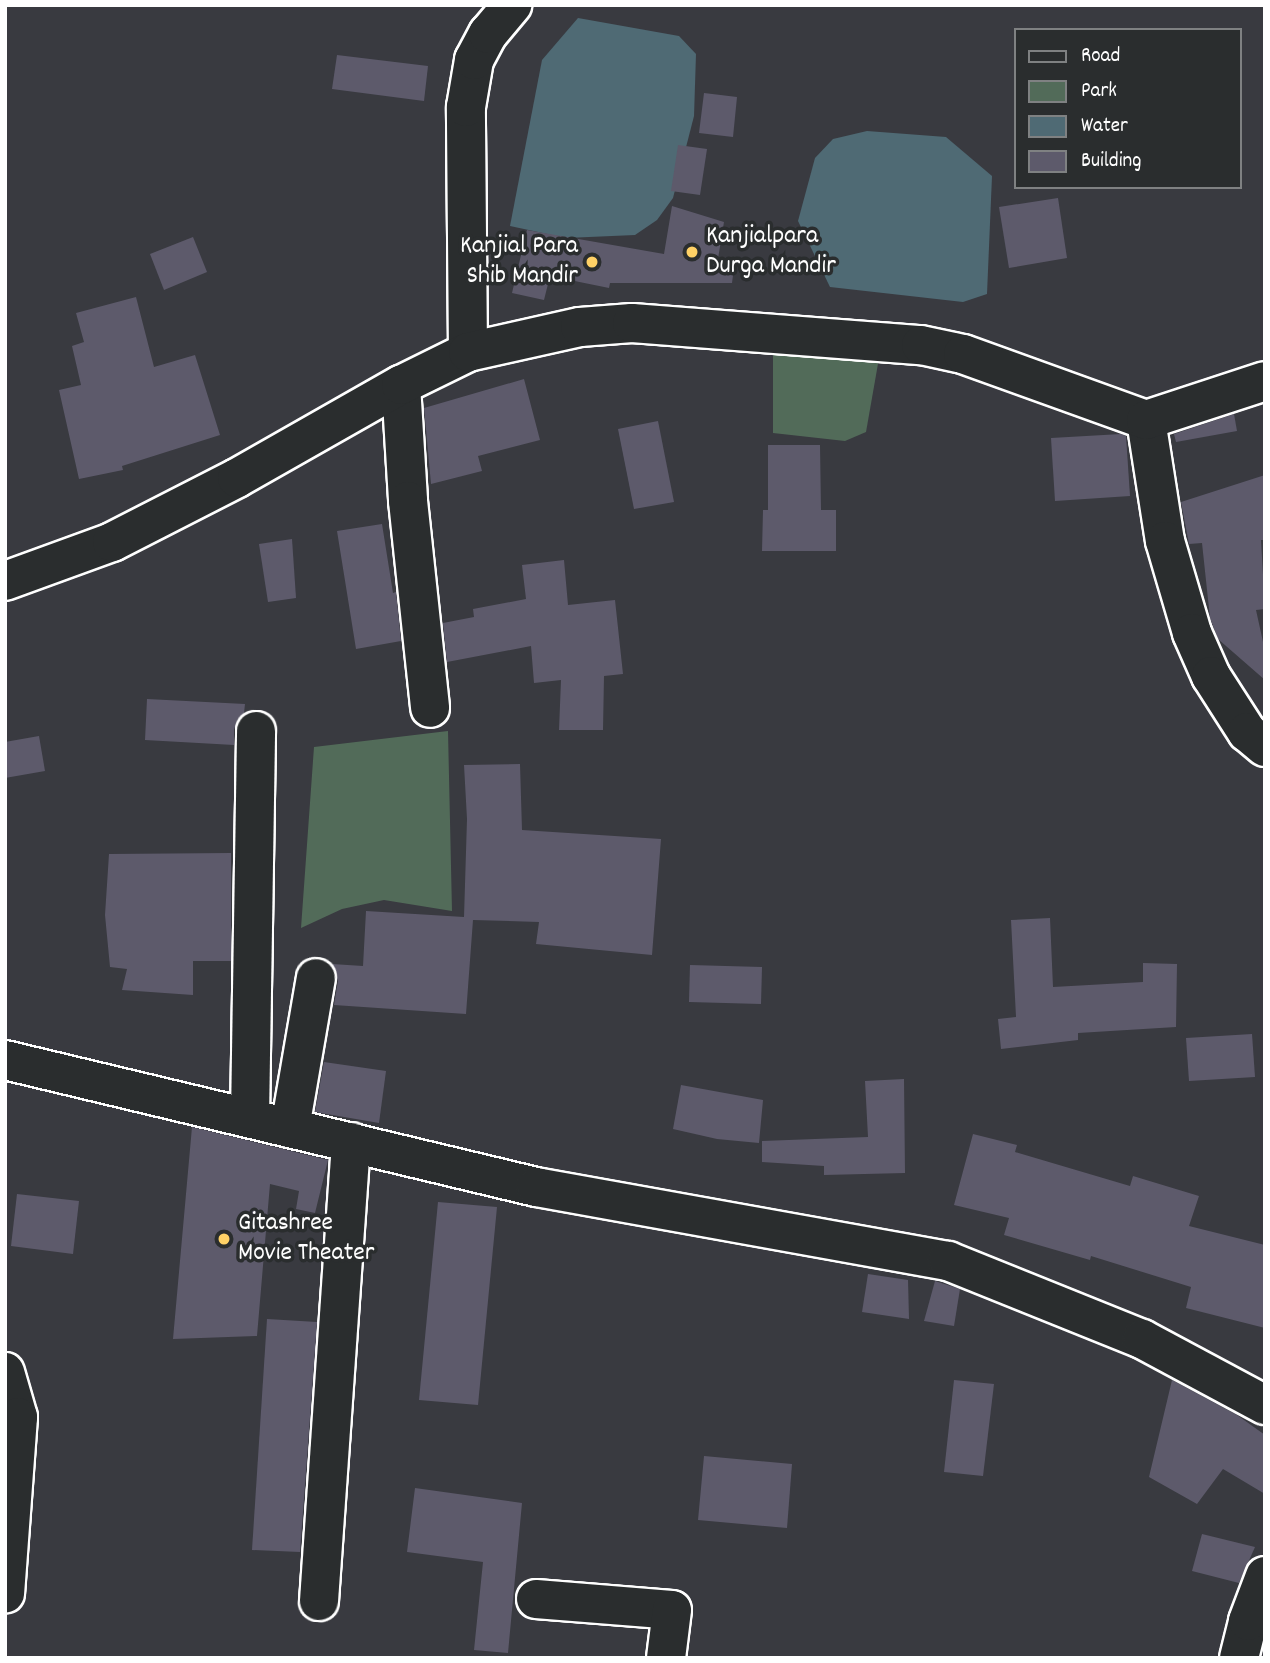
<!DOCTYPE html>
<style>
body{margin:0}
#map{position:relative;width:1270px;height:1663px;overflow:hidden;background:#393a40;font-family:Dekko,sans-serif}
div>[style]{position:absolute}
[style*='--x']{left:calc(var(--x)*1px);top:calc(var(--y)*1px);width:calc(var(--w)*1px);rotate:calc(var(--a)*1deg)}
.green>*{inset:0;background:#526b59}
.water>*{inset:0;background:#4f6a74}
.building>*{inset:0;background:#5d5a6b}
.roads{filter:drop-shadow(2px 0 #fff) drop-shadow(-2px 0 #fff) drop-shadow(0 2px #fff) drop-shadow(0 -2px #fff)}
.minor>*{height:38px;margin:-19px;padding:0 19px;transform-origin:19px;border-radius:19px;background:#2a2d2e}
.tertiary>*{height:38px;margin:-19px;padding:0 19px;transform-origin:19px;border-radius:19px;background:#2a2d2e}
.dots>*{width:19px;height:19px;translate:-50% -50%;box-sizing:border-box;border:4px solid #2a2d2e;border-radius:50%}
span{translate:-50% -50%;white-space:nowrap;text-align:center;line-height:1.15;-webkit-text-stroke:7px #2a2d2e;paint-order:stroke}
.poi-label{font-size:26px;color:#fff}
.left{translate:0 -50%;text-align:left}
.right{translate:-100% -50%;text-align:right}
.frame{position:absolute;inset:0;border:7px solid #fff;pointer-events:none}
.legend{position:absolute;left:1014px;top:28px;width:228px;height:161px;box-sizing:border-box;background:#2a2d2e;border:2px solid #7f8182;margin:0;padding:9px 12px;list-style:none;font-size:21px;color:#fff}
.legend li{display:flex;align-items:center;gap:14px;height:35px}
.legend b{width:35px;border:2px solid #7f8182}
</style>
<div id="map">
<div class="green">
<div style="clip-path:polygon(773px 330px,882px 341px,866px 432px,845px 441px,773px 433px)"></div>
<div style="clip-path:polygon(448px 731px,452px 911px,384px 900px,342px 909px,301px 928px,314px 747px)"></div>
</div>
<div class="water">
<div style="clip-path:polygon(578px 18px,679px 36px,696px 54px,694px 116px,673px 198px,657px 220px,635px 235px,566px 238px,510px 226px,542px 60px)"></div>
<div style="clip-path:polygon(867px 131px,946px 137px,992px 176px,987px 294px,963px 302px,830px 287px,798px 221px,815px 158px,833px 139px)"></div>
</div>
<div class="building">
<div style="clip-path:polygon(337px 55px,428px 66px,424px 101px,332px 89px)"></div>
<div style="clip-path:polygon(704px 93px,737px 97px,733px 137px,699px 133px)"></div>
<div style="clip-path:polygon(678px 145px,707px 149px,700px 195px,671px 191px)"></div>
<div style="clip-path:polygon(1058px 198px,1067px 258px,1009px 268px,999px 207px)"></div>
<div style="clip-path:polygon(672px 206px,724px 222px,717px 265px,734px 268px,732px 283px,610px 283px,609px 288px,550px 276px,544px 300px,512px 293px,527px 230px,664px 254px)"></div>
<div style="clip-path:polygon(193px 237px,207px 272px,164px 290px,150px 254px)"></div>
<div style="clip-path:polygon(136px 297px,154px 367px,195px 355px,220px 435px,122px 466px,123px 470px,79px 479px,59px 390px,81px 385px,72px 346px,84px 342px,76px 313px)"></div>
<div style="clip-path:polygon(524px 379px,540px 440px,478px 456px,482px 471px,431px 484px,424px 408px)"></div>
<div style="clip-path:polygon(1234px 414px,1237px 431px,1176px 442px,1174px 434px)"></div>
<div style="clip-path:polygon(658px 421px,674px 502px,634px 509px,618px 429px)"></div>
<div style="clip-path:polygon(1121px 434px,1126px 436px,1130px 496px,1055px 501px,1051px 438px)"></div>
<div style="clip-path:polygon(768px 445px,820px 445px,821px 510px,836px 510px,836px 551px,762px 551px,763px 510px,768px 510px)"></div>
<div style="clip-path:polygon(1265px 475px,1265px 540px,1261px 540px,1265px 609px,1256px 610px,1265px 651px,1265px 680px,1218px 639px,1210px 618px,1202px 543px,1189px 544px,1181px 502px)"></div>
<div style="clip-path:polygon(382px 524px,393px 593px,396px 592px,401px 641px,356px 649px,337px 531px)"></div>
<div style="clip-path:polygon(292px 539px,296px 598px,268px 602px,259px 544px)"></div>
<div style="clip-path:polygon(564px 560px,568px 605px,615px 600px,623px 674px,604px 676px,603px 730px,559px 730px,561px 680px,534px 683px,531px 646px,447px 662px,443px 623px,474px 617px,473px 609px,526px 599px,522px 565px)"></div>
<div style="clip-path:polygon(147px 699px,245px 704px,244px 713px,237px 720px,234px 730px,234px 745px,145px 740px)"></div>
<div style="clip-path:polygon(39px 736px,45px 771px,5px 778px,5px 742px)"></div>
<div style="clip-path:polygon(520px 764px,522px 830px,661px 839px,652px 955px,536px 944px,539px 922px,473px 920px,466px 1014px,334px 1005px,338px 981px,332px 964px,363px 966px,366px 911px,464px 917px,467px 819px,464px 765px)"></div>
<div style="clip-path:polygon(231px 853px,231px 961px,193px 961px,193px 995px,122px 990px,127px 969px,110px 967px,105px 915px,109px 854px)"></div>
<div style="clip-path:polygon(1050px 918px,1053px 987px,1143px 982px,1143px 963px,1177px 964px,1176px 1027px,1078px 1033px,1078px 1040px,1001px 1049px,998px 1019px,1016px 1017px,1011px 920px)"></div>
<div style="clip-path:polygon(690px 965px,762px 967px,761px 1004px,689px 1002px)"></div>
<div style="clip-path:polygon(1252px 1034px,1255px 1077px,1189px 1081px,1186px 1038px)"></div>
<div style="clip-path:polygon(324px 1062px,386px 1071px,379px 1123px,315px 1112px)"></div>
<div style="clip-path:polygon(904px 1079px,905px 1173px,824px 1175px,824px 1166px,762px 1162px,762px 1141px,868px 1137px,865px 1081px)"></div>
<div style="clip-path:polygon(681px 1085px,763px 1100px,759px 1143px,717px 1139px,673px 1129px)"></div>
<div style="clip-path:polygon(192px 1127px,328px 1160px,315px 1213px,296px 1209px,299px 1191px,270px 1184px,257px 1336px,173px 1339px)"></div>
<div style="clip-path:polygon(973px 1134px,1017px 1145px,1015px 1152px,1130px 1186px,1133px 1176px,1199px 1196px,1189px 1226px,1265px 1245px,1265px 1328px,1186px 1308px,1191px 1287px,1091px 1256px,1090px 1260px,1004px 1235px,1009px 1218px,954px 1205px)"></div>
<div style="clip-path:polygon(17px 1194px,79px 1201px,73px 1254px,11px 1246px)"></div>
<div style="clip-path:polygon(438px 1202px,497px 1207px,478px 1405px,419px 1400px)"></div>
<div style="clip-path:polygon(868px 1274px,908px 1280px,909px 1319px,862px 1312px)"></div>
<div style="clip-path:polygon(935px 1281px,960px 1289px,954px 1326px,924px 1321px)"></div>
<div style="clip-path:polygon(267px 1319px,317px 1322px,300px 1552px,252px 1550px)"></div>
<div style="clip-path:polygon(954px 1380px,994px 1384px,983px 1476px,944px 1472px)"></div>
<div style="clip-path:polygon(1172px 1380px,1237px 1415px,1265px 1435px,1265px 1494px,1223px 1469px,1197px 1504px,1149px 1477px)"></div>
<div style="clip-path:polygon(704px 1456px,792px 1464px,787px 1528px,698px 1520px)"></div>
<div style="clip-path:polygon(415px 1488px,522px 1503px,508px 1653px,474px 1650px,483px 1562px,407px 1552px)"></div>
<div style="clip-path:polygon(1202px 1534px,1255px 1547px,1239px 1583px,1192px 1571px)"></div>
</div>
<div class="roads">
<div class="minor">
<div style="--x:468;--y:352;--w:245;--a:-90.5"></div>
<div style="--x:466;--y:107;--w:48;--a:-80.3"></div>
<div style="--x:474;--y:60;--w:30;--a:-62"></div>
<div style="--x:488;--y:34;--w:38;--a:-50"></div>
<div style="--x:401;--y:385;--w:116;--a:86.5"></div>
<div style="--x:408;--y:501;--w:208;--a:83.9"></div>
<div style="--x:1146;--y:420;--w:122;--a:81.1"></div>
<div style="--x:1165;--y:541;--w:96;--a:73.6"></div>
<div style="--x:1192;--y:633;--w:47;--a:66.2"></div>
<div style="--x:1211;--y:676;--w:67;--a:57.3"></div>
<div style="--x:1247;--y:732;--w:23;--a:40"></div>
<div style="--x:5;--y:581;--w:114;--a:-20"></div>
<div style="--x:112;--y:542;--w:140;--a:-27.1"></div>
<div style="--x:237;--y:478;--w:189;--a:-29.6"></div>
<div style="--x:401;--y:385;--w:75;--a:-26.2"></div>
<div style="--x:468;--y:352;--w:115;--a:-12.6"></div>
<div style="--x:580;--y:327;--w:52;--a:-4.4"></div>
<div style="--x:632;--y:323;--w:290;--a:4.4"></div>
<div style="--x:921;--y:345;--w:43;--a:12.1"></div>
<div style="--x:963;--y:354;--w:195;--a:19.8"></div>
<div style="--x:1146;--y:420;--w:125;--a:-18.1"></div>
<div style="--x:250;--y:1118;--w:387;--a:-89.1"></div>
<div style="--x:290;--y:1128;--w:152;--a:-80.2"></div>
<div style="--x:5;--y:1372;--w:47;--a:73.9"></div>
<div style="--x:18;--y:1417;--w:177;--a:94.2"></div>
<div style="--x:536;--y:1599;--w:136;--a:4.6"></div>
<div style="--x:672;--y:1610;--w:48;--a:97.1"></div>
<div style="--x:319;--y:1601;--w:460;--a:-86"></div>
<div style="--x:1239;--y:1658;--w:38;--a:-76"></div>
<div style="--x:1248;--y:1621;--w:48;--a:-69.3"></div>
</div>
<div class="tertiary">
<div style="--x:5;--y:1060;--w:546;--a:13.45"></div>
<div style="--x:536;--y:1187;--w:419;--a:10.2"></div>
<div style="--x:948;--y:1261;--w:209;--a:21.9"></div>
<div style="--x:1142;--y:1339;--w:140;--a:28.2"></div>
</div>
</div>
<div class="dots">
<div style="left:692px;top:252px;background:#ffd166"></div>
<div style="left:592px;top:262px;background:#ffd166"></div>
<div style="left:224px;top:1239px;background:#ffd166"></div>
</div>
<div class="poi-label">
<span class="left" style="left:706px;top:252px">Kanjialpara<br>Durga Mandir</span>
<span class="right" style="left:578px;top:262px">Kanjial Para<br>Shib Mandir</span>
<span class="left" style="left:238px;top:1239px">Gitashree<br>Movie Theater</span>
</div>
<div class="frame"></div>
<ul class="legend">
<li><b style="height:9px;background:#2a2d2e"></b>Road</li>
<li><b style="height:19px;background:#526b59"></b>Park</li>
<li><b style="height:19px;background:#4f6a74"></b>Water</li>
<li><b style="height:19px;background:#5d5a6b"></b>Building</li>
</ul>
</div>
